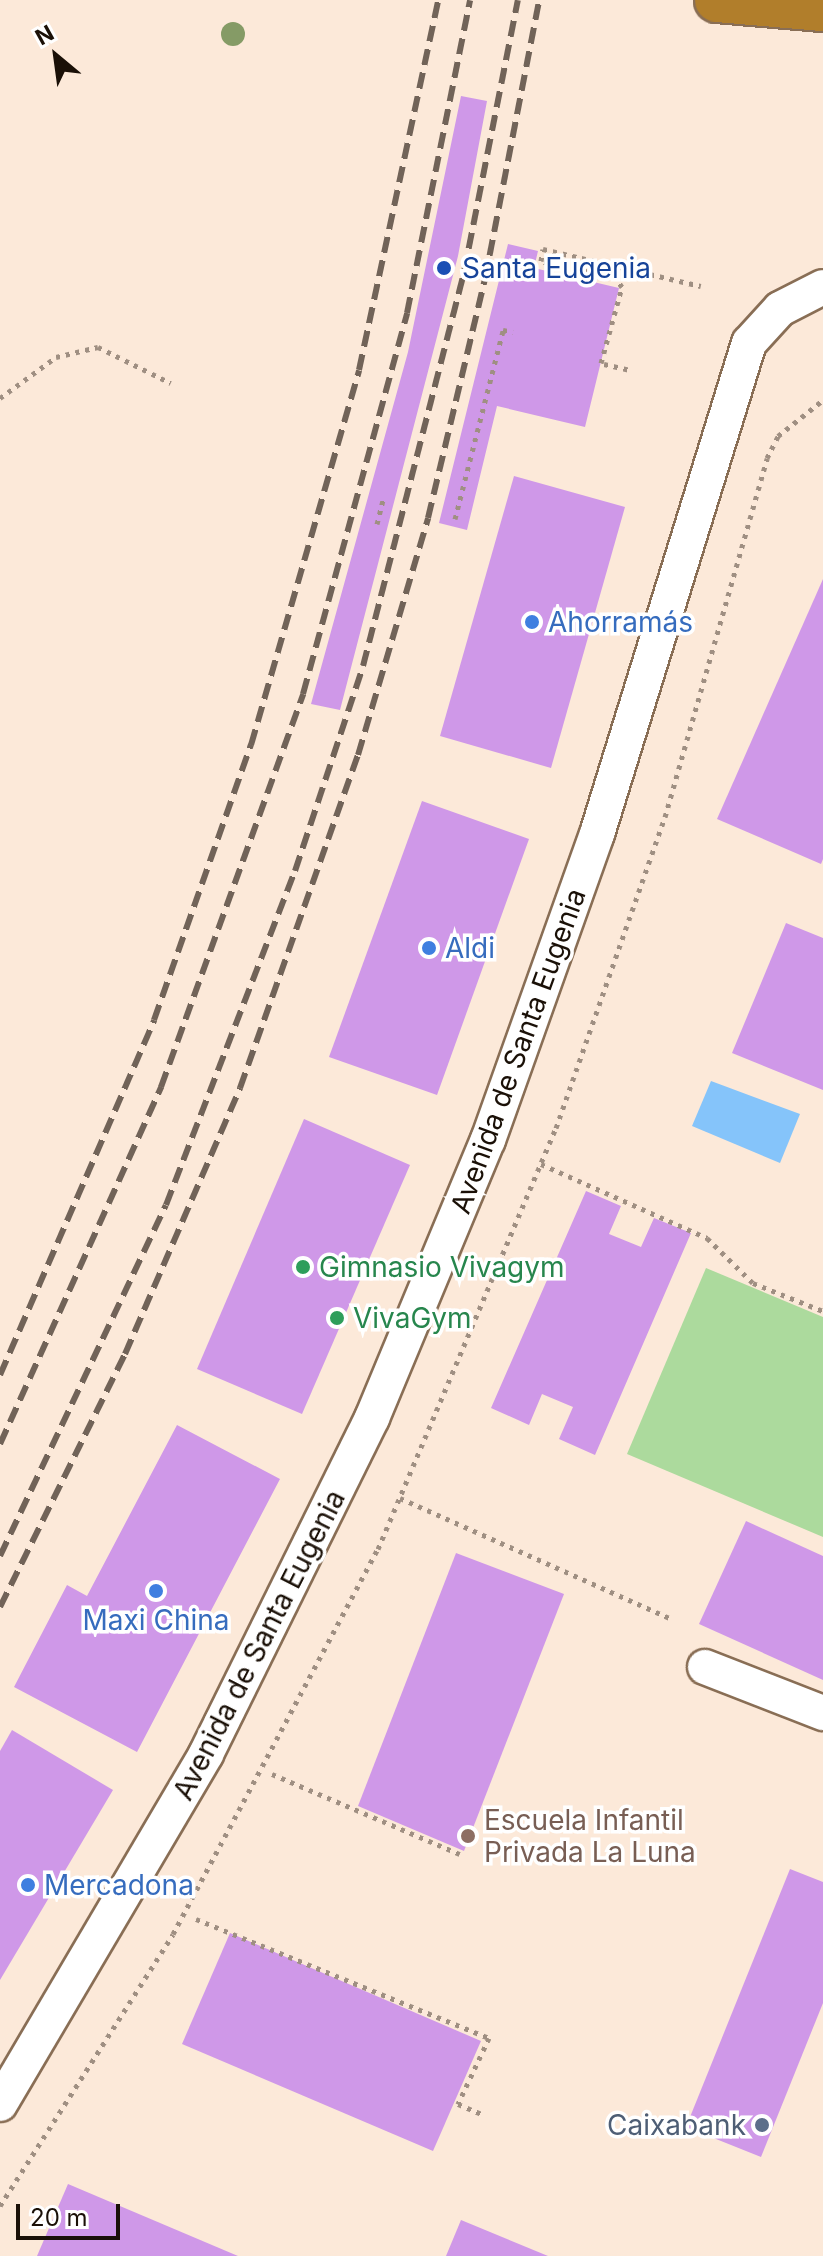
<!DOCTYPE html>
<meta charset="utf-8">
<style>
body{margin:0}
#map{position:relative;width:823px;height:2256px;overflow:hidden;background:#fce9d9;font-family:Inter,sans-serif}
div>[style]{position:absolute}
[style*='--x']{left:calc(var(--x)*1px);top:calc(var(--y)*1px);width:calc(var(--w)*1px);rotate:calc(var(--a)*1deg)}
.green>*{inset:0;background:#acda9d}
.water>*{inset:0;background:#85c4fa}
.building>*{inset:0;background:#cf98e8}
.path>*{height:5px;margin-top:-2.5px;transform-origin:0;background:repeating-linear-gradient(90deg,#9f8f82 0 4px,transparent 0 10px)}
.roads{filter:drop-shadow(2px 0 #896e55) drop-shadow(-2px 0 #896e55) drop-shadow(0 2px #896e55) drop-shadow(0 -2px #896e55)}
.minor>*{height:34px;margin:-17px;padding:0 17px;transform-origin:17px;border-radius:17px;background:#fff}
.motorway>*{height:44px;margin:-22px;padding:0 22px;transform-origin:22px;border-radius:22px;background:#b17e2b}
.rail>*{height:6px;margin-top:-3px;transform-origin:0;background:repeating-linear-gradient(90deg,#716358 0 16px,transparent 0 24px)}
.trees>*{width:24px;height:24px;margin:-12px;border-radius:50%;background:#859b66}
.dots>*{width:22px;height:22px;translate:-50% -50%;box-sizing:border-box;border:4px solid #fff;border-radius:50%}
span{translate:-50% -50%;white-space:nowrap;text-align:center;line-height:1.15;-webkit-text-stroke:7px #fff;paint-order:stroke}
.transit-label{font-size:28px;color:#164399}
.left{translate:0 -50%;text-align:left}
.shop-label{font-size:28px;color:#366cbe}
.street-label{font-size:28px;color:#1a1007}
.leisure-label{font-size:28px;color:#27864d}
.education-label{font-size:28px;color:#785e54}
.service-label{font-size:28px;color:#4e5e75}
.right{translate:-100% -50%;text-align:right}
.north{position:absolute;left:16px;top:16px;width:80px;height:80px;-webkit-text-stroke:6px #fff;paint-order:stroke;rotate:331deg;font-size:22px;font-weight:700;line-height:32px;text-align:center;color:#1a1007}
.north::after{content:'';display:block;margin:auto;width:28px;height:36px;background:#1a1007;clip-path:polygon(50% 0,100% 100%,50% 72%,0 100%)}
.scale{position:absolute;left:16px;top:2204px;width:104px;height:36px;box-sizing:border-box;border:4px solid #1a1007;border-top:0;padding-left:10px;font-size:24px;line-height:28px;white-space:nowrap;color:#1a1007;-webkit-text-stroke:6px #fff;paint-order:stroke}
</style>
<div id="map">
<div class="green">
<div style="clip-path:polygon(706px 1268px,823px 1317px,823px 1537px,627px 1454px)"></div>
</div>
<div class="water">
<div style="clip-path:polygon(711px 1081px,800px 1114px,780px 1163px,692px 1126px)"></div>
</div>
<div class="building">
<div style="clip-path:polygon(461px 96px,487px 101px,458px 256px,340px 710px,311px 704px,408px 352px)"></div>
<div style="clip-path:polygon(508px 244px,538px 251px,534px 268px,619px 288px,585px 427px,497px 406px,467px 530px,439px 523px)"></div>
<div style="clip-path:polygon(514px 476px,625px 507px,551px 768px,440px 736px)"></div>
<div style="clip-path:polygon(823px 579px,823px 859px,821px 864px,717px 819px)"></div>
<div style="clip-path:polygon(422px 801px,529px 839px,437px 1095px,329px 1057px)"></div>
<div style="clip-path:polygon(786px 923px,823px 938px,823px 1090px,732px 1053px)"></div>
<div style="clip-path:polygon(304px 1119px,410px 1165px,302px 1414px,197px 1369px)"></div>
<div style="clip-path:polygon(586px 1191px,621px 1206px,609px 1234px,641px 1247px,654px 1218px,691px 1233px,595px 1455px,559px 1439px,573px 1407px,542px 1394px,529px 1425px,491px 1408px)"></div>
<div style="clip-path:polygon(177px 1425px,280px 1479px,137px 1752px,14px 1687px,67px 1585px,87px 1596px)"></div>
<div style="clip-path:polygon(746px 1521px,823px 1556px,823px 1680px,699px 1624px)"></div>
<div style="clip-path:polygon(456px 1553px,564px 1594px,464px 1851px,358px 1806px)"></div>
<div style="clip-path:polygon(12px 1730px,113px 1790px,0 1980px,0 1751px)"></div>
<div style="clip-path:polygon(790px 1869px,823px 1882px,823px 2003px,761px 2157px,686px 2127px)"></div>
<div style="clip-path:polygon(230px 1933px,481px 2041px,433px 2151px,182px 2044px)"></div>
<div style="clip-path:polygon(68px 2184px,238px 2256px,37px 2256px)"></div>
<div style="clip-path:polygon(461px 2220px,548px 2256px,446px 2256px)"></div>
</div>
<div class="path">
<div style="--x:601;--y:363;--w:79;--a:-74.6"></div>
<div style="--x:622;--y:287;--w:11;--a:-124"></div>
<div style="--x:616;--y:278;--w:77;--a:-167.2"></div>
<div style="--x:541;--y:261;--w:12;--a:-81"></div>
<div style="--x:543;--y:249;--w:162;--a:13.2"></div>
<div style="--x:604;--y:364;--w:28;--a:13"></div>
<div style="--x:0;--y:398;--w:69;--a:-36.2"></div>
<div style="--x:56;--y:357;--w:43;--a:-13.4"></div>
<div style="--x:98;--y:347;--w:81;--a:26.3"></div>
<div style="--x:455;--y:519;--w:195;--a:-75.7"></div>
<div style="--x:503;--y:330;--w:10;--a:11"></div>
<div style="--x:377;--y:524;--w:25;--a:-76"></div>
<div style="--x:541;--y:1164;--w:182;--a:24"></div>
<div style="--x:707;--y:1238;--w:64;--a:44.4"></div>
<div style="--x:753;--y:1283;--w:75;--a:21.8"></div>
<div style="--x:400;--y:1498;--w:295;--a:24"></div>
<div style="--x:272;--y:1774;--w:204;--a:23.1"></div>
<div style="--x:196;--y:1919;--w:316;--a:22.1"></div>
<div style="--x:489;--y:2038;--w:73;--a:115.2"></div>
<div style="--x:458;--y:2104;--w:26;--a:23"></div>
<div style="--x:0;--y:2206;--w:322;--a:-57.5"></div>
<div style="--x:173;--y:1934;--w:436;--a:-62"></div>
<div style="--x:378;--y:1549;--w:457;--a:-67.1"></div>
<div style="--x:556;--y:1128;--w:330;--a:-70.7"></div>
<div style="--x:665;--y:817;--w:373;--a:-74.1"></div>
<div style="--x:767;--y:458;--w:25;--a:-63"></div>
<div style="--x:778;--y:436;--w:58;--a:-38.7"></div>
</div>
<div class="roads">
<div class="minor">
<div style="--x:705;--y:1667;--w:127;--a:21.3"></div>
<div style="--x:0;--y:2104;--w:406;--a:-59.5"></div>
<div style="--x:206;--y:1754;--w:375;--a:-63.7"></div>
<div style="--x:372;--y:1418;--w:301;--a:-67.4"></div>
<div style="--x:488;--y:1140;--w:325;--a:-70.4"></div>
<div style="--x:597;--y:834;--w:514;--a:-72.8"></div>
<div style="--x:749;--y:343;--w:46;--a:-47.6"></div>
<div style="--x:780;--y:309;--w:48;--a:-27.1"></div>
</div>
<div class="motorway">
<div style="--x:717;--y:0;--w:106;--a:4.9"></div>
</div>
</div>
<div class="rail">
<div style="--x:0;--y:1375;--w:387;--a:-66.5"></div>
<div style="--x:154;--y:1020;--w:292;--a:-70.6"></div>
<div style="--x:251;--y:745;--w:390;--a:-73.9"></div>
<div style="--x:359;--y:370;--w:378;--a:-77.9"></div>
<div style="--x:0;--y:1444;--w:392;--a:-65.7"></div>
<div style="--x:161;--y:1087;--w:418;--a:-70.1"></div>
<div style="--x:303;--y:694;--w:395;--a:-74.7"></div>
<div style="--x:407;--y:313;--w:319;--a:-78.6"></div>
<div style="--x:0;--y:1556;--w:388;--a:-64.7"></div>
<div style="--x:166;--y:1205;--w:358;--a:-68.9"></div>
<div style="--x:295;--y:871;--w:216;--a:-71.6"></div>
<div style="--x:363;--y:666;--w:407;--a:-75.6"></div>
<div style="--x:464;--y:272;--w:277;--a:-78.8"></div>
<div style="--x:0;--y:1607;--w:282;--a:-63.7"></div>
<div style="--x:125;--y:1354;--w:290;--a:-66.6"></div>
<div style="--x:240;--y:1088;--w:353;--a:-70.5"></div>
<div style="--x:358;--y:755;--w:247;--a:-73.5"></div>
<div style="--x:428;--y:518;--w:246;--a:-76.6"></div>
<div style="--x:485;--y:279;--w:284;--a:-79"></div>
</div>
<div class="trees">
<div style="left:233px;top:34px"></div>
</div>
<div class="dots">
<div style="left:444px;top:268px;background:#1a4fb4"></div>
<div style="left:532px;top:622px;background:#3f7fe0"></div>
<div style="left:429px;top:948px;background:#3f7fe0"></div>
<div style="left:303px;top:1267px;background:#2e9e5b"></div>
<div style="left:337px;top:1318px;background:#2e9e5b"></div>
<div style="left:156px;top:1591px;background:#3f7fe0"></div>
<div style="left:468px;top:1836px;background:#8d6e63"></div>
<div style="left:28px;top:1885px;background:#3f7fe0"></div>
<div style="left:762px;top:2125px;background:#5c6f8a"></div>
</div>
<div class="transit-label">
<span class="left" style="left:462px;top:268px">Santa Eugenia</span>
</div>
<div class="shop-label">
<span class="left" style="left:548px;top:622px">Ahorramás</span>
<span class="left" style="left:445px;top:948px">Aldi</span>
<span style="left:156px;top:1620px">Maxi China</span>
<span class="left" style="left:44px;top:1885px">Mercadona</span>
</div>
<div class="street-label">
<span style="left:518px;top:1051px;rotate:-70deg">Avenida de Santa Eugenia</span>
<span style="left:259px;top:1645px;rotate:-63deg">Avenida de Santa Eugenia</span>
</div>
<div class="leisure-label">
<span class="left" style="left:319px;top:1267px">Gimnasio Vivagym</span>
<span class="left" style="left:353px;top:1318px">VivaGym</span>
</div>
<div class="education-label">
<span class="left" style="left:484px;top:1836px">Escuela Infantil<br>Privada La Luna</span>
</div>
<div class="service-label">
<span class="right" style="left:746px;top:2125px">Caixabank</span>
</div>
<div class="north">N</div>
<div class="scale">20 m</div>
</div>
